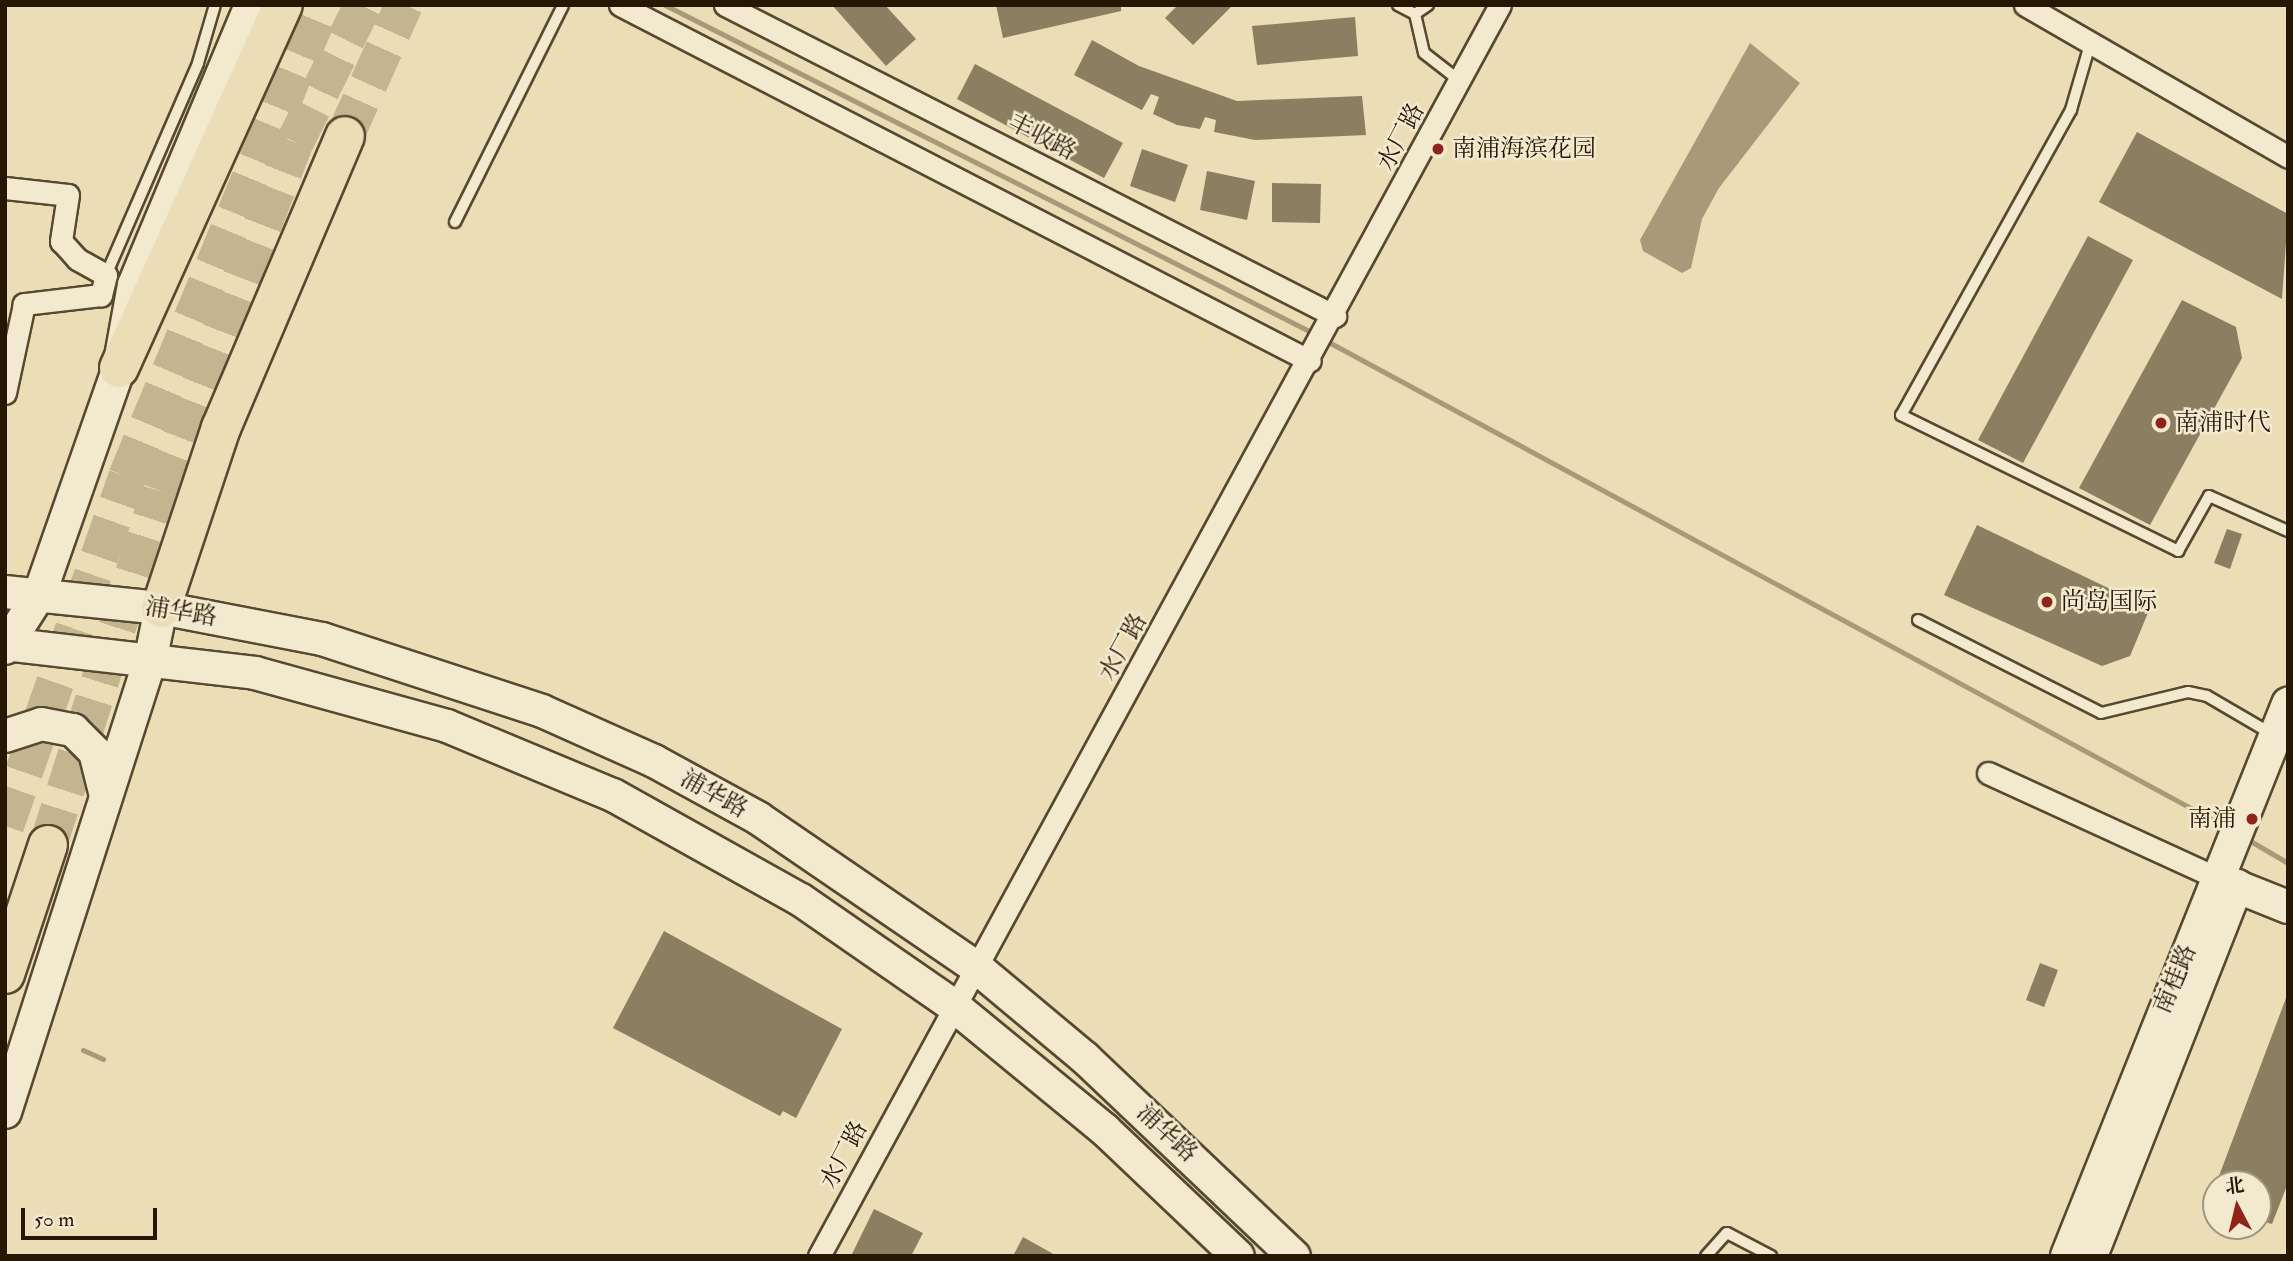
<!DOCTYPE html>
<meta charset="utf-8">
<style>
body{margin:0}
#map{position:relative;width:2293px;height:1261px;overflow:hidden;background:#ebddb5;font-family:"IM FELL Double Pica","Noto Serif SC",serif}
div>[style]{position:absolute}
[style*='--x']{left:calc(var(--x)*1px);top:calc(var(--y)*1px);width:calc(var(--w)*1px);rotate:calc(var(--a)*1deg)}
.water>*{inset:0;background:#a89a78}
.stream>*{height:5px;margin:-2.5px;padding:0 2.5px;transform-origin:2.5px;border-radius:2.5px;background:#a89a78}
.building>*{inset:0;background:#8c7e60}
.highway-tunnel>*{height:38px;margin-top:-19px;transform-origin:0;background:repeating-linear-gradient(90deg,#c4b591 0 38px,transparent 0 57px)}
.roads{filter:drop-shadow(2px 0 #574830) drop-shadow(-2px 0 #574830) drop-shadow(0 2px #574830) drop-shadow(0 -2px #574830)}
.lane>*{height:10px;margin:-5px;padding:0 5px;transform-origin:5px;border-radius:5px;background:#f2e9cf}
.street>*{height:21px;margin:-10.5px;padding:0 10.5px;transform-origin:10.5px;border-radius:10.5px;background:#f2e9cf}
.secondary>*{height:32px;margin:-16px;padding:0 16px;transform-origin:16px;border-radius:16px;background:#f2e9cf}
.highway>*{height:38px;margin:-19px;padding:0 19px;transform-origin:19px;border-radius:19px;background:#ebddb5}
.dots>*{width:19px;height:19px;translate:-50% -50%;box-sizing:border-box;border:4px solid #f2e9cf;border-radius:50%}
span{translate:-50% -50%;white-space:nowrap;text-align:center;line-height:1.15;-webkit-text-stroke:5px #f2e9cf;paint-order:stroke}
.street-label{font-size:24px;color:#261703}
.poi-label{font-size:24px;color:#261703}
.left{translate:0 -50%;text-align:left}
.right{translate:-100% -50%;text-align:right}
.frame{position:absolute;inset:0;border:7px solid #261703;pointer-events:none}
.north{position:absolute;left:2202px;top:1170px;width:70px;height:70px;box-sizing:border-box;background:#f2e9cf;border:2px solid #a0957d;border-radius:50%;rotate:353deg;font-size:19px;font-weight:700;line-height:28px;text-align:center;color:#261703}
.north::after{content:'';display:block;margin:auto;width:24px;height:32px;background:#8f2418;clip-path:polygon(50% 0,100% 100%,50% 72%,0 100%)}
.scale{position:absolute;left:21px;top:1208px;width:136px;height:32px;box-sizing:border-box;border:4px solid #261703;border-top:0;padding-left:9px;font-size:21px;line-height:24px;white-space:nowrap;color:#261703;-webkit-text-stroke:5px #f2e9cf;paint-order:stroke}
</style>
<div id="map">
<div class="water">
<div style="clip-path:polygon(1750px 43px,1800px 83px,1719px 188px,1702px 219px,1691px 268px,1682px 273px,1643px 251px,1640px 240px)"></div>
</div>
<div class="stream">
<div style="--x:665;--y:5;--w:729;--a:26.85"></div>
<div style="--x:1323;--y:339;--w:1026;--a:28.39"></div>
<div style="--x:2247;--y:839;--w:48;--a:30.3"></div>
<div style="--x:83;--y:1050;--w:22;--a:24"></div>
</div>
<div class="building">
<div style="clip-path:polygon(832px 5px,885px 5px,916px 39px,886px 66px)"></div>
<div style="clip-path:polygon(996px 5px,1121px 5px,1121px 11px,1003px 38px)"></div>
<div style="clip-path:polygon(1178px 5px,1233px 5px,1193px 45px,1165px 18px)"></div>
<div style="clip-path:polygon(1355px 17px,1358px 56px,1257px 65px,1252px 26px)"></div>
<div style="clip-path:polygon(1092px 40px,1139px 66px,1237px 101px,1362px 96px,1366px 135px,1255px 140px,1214px 132px,1216px 120px,1205px 117px,1200px 129px,1177px 125px,1153px 114px,1159px 97px,1151px 94px,1142px 110px,1074px 75px)"></div>
<div style="clip-path:polygon(975px 64px,1123px 143px,1104px 178px,957px 99px)"></div>
<div style="clip-path:polygon(2137px 132px,2288px 214px,2282px 299px,2099px 202px)"></div>
<div style="clip-path:polygon(1142px 149px,1188px 165px,1175px 202px,1130px 186px)"></div>
<div style="clip-path:polygon(1207px 171px,1255px 181px,1247px 220px,1200px 210px)"></div>
<div style="clip-path:polygon(1272px 183px,1321px 184px,1320px 223px,1272px 222px)"></div>
<div style="clip-path:polygon(2088px 236px,2133px 260px,2023px 463px,1978px 440px)"></div>
<div style="clip-path:polygon(2182px 300px,2236px 327px,2242px 358px,2150px 525px,2079px 488px)"></div>
<div style="clip-path:polygon(1977px 525px,2150px 608px,2130px 656px,2102px 666px,1944px 595px)"></div>
<div style="clip-path:polygon(2227px 529px,2242px 534px,2230px 569px,2214px 563px)"></div>
<div style="clip-path:polygon(664px 931px,842px 1029px,796px 1118px,783px 1111px,780px 1116px,613px 1028px)"></div>
<div style="clip-path:polygon(2040px 963px,2058px 970px,2044px 1007px,2026px 1000px)"></div>
<div style="clip-path:polygon(2286px 998px,2288px 1183px,2272px 1224px,2258px 1220px,2258px 1184px,2216px 1184px)"></div>
<div style="clip-path:polygon(874px 1209px,923px 1233px,911px 1256px,851px 1256px)"></div>
<div style="clip-path:polygon(1023px 1237px,1057px 1256px,1013px 1256px)"></div>
</div>
<div class="highway-tunnel">
<div style="--x:345;--y:136;--w:144;--a:-65.8"></div>
<div style="--x:5;--y:826;--w:370;--a:-70.7"></div>
<div style="--x:127;--y:477;--w:511;--a:-67.55"></div>
<div style="--x:48;--y:845;--w:371;--a:-72.4"></div>
<div style="--x:160;--y:491;--w:374;--a:-68.9"></div>
<div style="--x:295;--y:142;--w:153;--a:-63.6"></div>
</div>
<div class="roads">
<div class="lane">
<div style="--x:1398;--y:5;--w:19;--a:28"></div>
<div style="--x:1415;--y:14;--w:40;--a:77"></div>
<div style="--x:1424;--y:53;--w:46;--a:37.9"></div>
<div style="--x:1415;--y:14;--w:16;--a:-35"></div>
<div style="--x:2091;--y:41;--w:72;--a:106.2"></div>
<div style="--x:2071;--y:110;--w:349;--a:119.1"></div>
<div style="--x:1901;--y:415;--w:309;--a:26.1"></div>
<div style="--x:2178;--y:551;--w:63;--a:-60.6"></div>
<div style="--x:2209;--y:496;--w:86;--a:23.9"></div>
<div style="--x:455;--y:222;--w:242;--a:-63.5"></div>
<div style="--x:106;--y:275;--w:231;--a:-66.5"></div>
<div style="--x:198;--y:63;--w:60;--a:-73.7"></div>
<div style="--x:1918;--y:620;--w:205;--a:26.9"></div>
<div style="--x:2101;--y:713;--w:89;--a:-13.6"></div>
<div style="--x:2188;--y:692;--w:19;--a:12"></div>
<div style="--x:2207;--y:696;--w:75;--a:30.3"></div>
<div style="--x:1706;--y:1256;--w:31;--a:-48"></div>
<div style="--x:1727;--y:1233;--w:50;--a:27.6"></div>
</div>
<div class="street">
<div style="--x:620;--y:5;--w:776;--a:27.29"></div>
<div style="--x:725;--y:5;--w:685;--a:27.01"></div>
<div style="--x:2025;--y:5;--w:304;--a:30"></div>
<div style="--x:5;--y:188;--w:63;--a:6.3"></div>
<div style="--x:68;--y:195;--w:47;--a:98.7"></div>
<div style="--x:61;--y:241;--w:24;--a:48"></div>
<div style="--x:77;--y:259;--w:33;--a:29"></div>
<div style="--x:106;--y:275;--w:21;--a:104"></div>
<div style="--x:101;--y:295;--w:78;--a:173.3"></div>
<div style="--x:24;--y:304;--w:91;--a:102.1"></div>
<div style="--x:1988;--y:773;--w:252;--a:24.6"></div>
<div style="--x:819;--y:1256;--w:1424;--a:-61.44"></div>
</div>
<div class="secondary">
<div style="--x:5;--y:592;--w:157;--a:5.9"></div>
<div style="--x:161;--y:608;--w:164;--a:10.9"></div>
<div style="--x:322;--y:639;--w:231;--a:18.1"></div>
<div style="--x:542;--y:711;--w:123;--a:24.1"></div>
<div style="--x:654;--y:761;--w:119;--a:28.7"></div>
<div style="--x:758;--y:818;--w:264;--a:34.4"></div>
<div style="--x:976;--y:967;--w:142;--a:39.9"></div>
<div style="--x:1085;--y:1058;--w:288;--a:43.5"></div>
<div style="--x:5;--y:644;--w:252;--a:6.6"></div>
<div style="--x:255;--y:673;--w:199;--a:15.4"></div>
<div style="--x:447;--y:726;--w:180;--a:22.6"></div>
<div style="--x:613;--y:795;--w:215;--a:29.2"></div>
<div style="--x:801;--y:900;--w:186;--a:34.7"></div>
<div style="--x:954;--y:1006;--w:195;--a:39.4"></div>
<div style="--x:1105;--y:1130;--w:183;--a:43.5"></div>
<div style="--x:5;--y:648;--w:65;--a:-57.5"></div>
<div style="--x:40;--y:593;--w:238;--a:-70.7"></div>
<div style="--x:119;--y:368;--w:84;--a:-79.8"></div>
<div style="--x:134;--y:285;--w:303;--a:-67.3"></div>
<div style="--x:5;--y:736;--w:38;--a:-18"></div>
<div style="--x:41;--y:724;--w:33;--a:11"></div>
<div style="--x:73;--y:730;--w:31;--a:45"></div>
<div style="--x:95;--y:752;--w:45;--a:76"></div>
<div style="--x:2218;--y:879;--w:75;--a:21.8"></div>
<div style="--x:5;--y:1112;--w:478;--a:-72.2"></div>
<div style="--x:151;--y:657;--w:50;--a:-78.5"></div>
<div style="--x:2067;--y:1256;--w:595;--a:-68.18"></div>
<div style="--x:2091;--y:1256;--w:398;--a:-68.5"></div>
</div>
<div class="highway">
<div style="--x:119;--y:368;--w:398;--a:-65.7"></div>
<div style="--x:161;--y:608;--w:190;--a:-71.6"></div>
<div style="--x:221;--y:428;--w:317;--a:-67"></div>
<div style="--x:5;--y:974;--w:136;--a:-71.6"></div>
</div>
</div>
<div class="dots">
<div style="left:1438px;top:149px;background:#8f2418"></div>
<div style="left:2161px;top:423px;background:#8f2418"></div>
<div style="left:2047px;top:602px;background:#8f2418"></div>
<div style="left:2252px;top:819px;background:#8f2418"></div>
</div>
<div class="street-label">
<span style="left:1042px;top:137px;rotate:27deg">丰收路</span>
<span style="left:1401px;top:137px;rotate:-62deg">水厂路</span>
<span style="left:181px;top:612px;rotate:9deg">浦华路</span>
<span style="left:1123px;top:647px;rotate:-61deg">水厂路</span>
<span style="left:714px;top:794px;rotate:29deg">浦华路</span>
<span style="left:2175px;top:979px;rotate:-67deg">南桂路</span>
<span style="left:1167px;top:1133px;rotate:43deg">浦华路</span>
<span style="left:844px;top:1155px;rotate:-62deg">水厂路</span>
</div>
<div class="poi-label">
<span class="left" style="left:1452px;top:149px">南浦海滨花园</span>
<span class="left" style="left:2175px;top:423px">南浦时代</span>
<span class="left" style="left:2061px;top:602px">尚岛国际</span>
<span class="right" style="left:2236px;top:819px">南浦</span>
</div>
<div class="frame"></div>
<div class="north">北</div>
<div class="scale">50 m</div>
</div>
